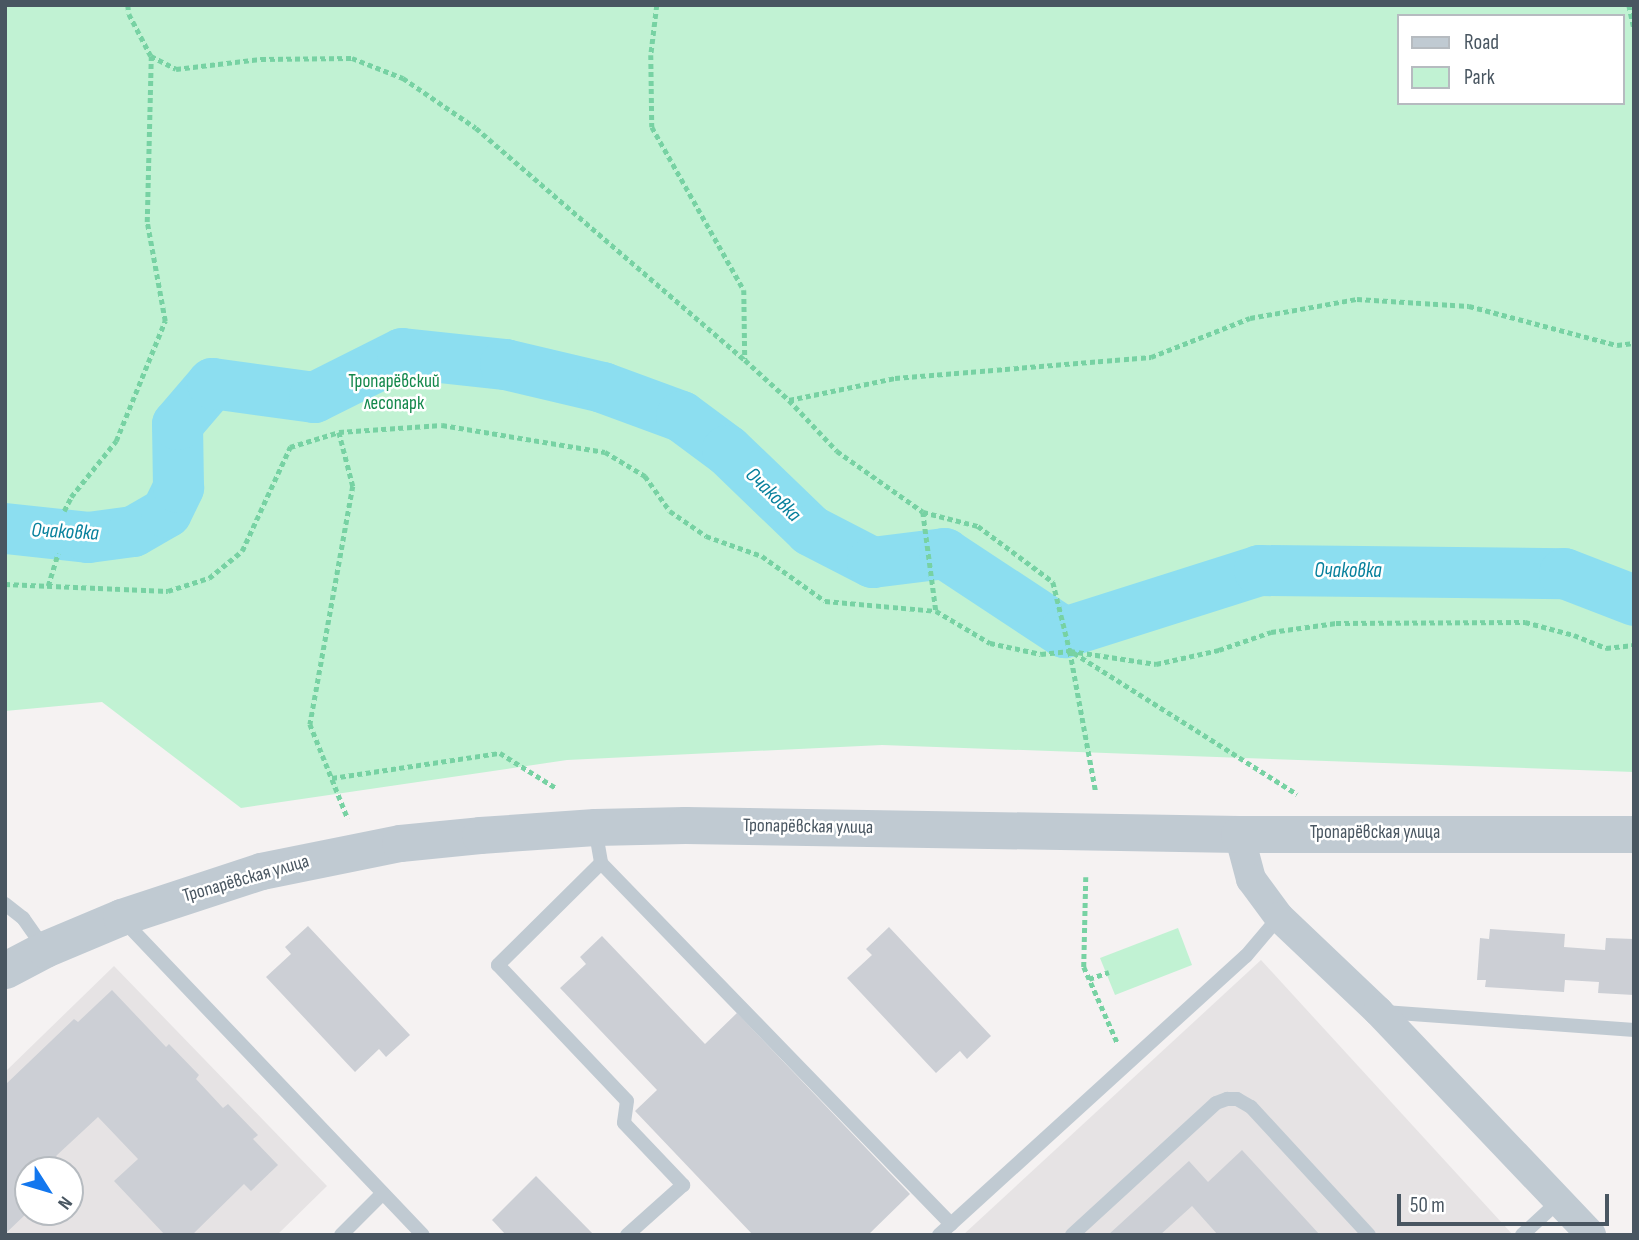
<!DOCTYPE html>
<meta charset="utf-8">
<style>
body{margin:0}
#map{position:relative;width:1639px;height:1240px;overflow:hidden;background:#f5f2f2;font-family:"Sofia Sans Condensed",sans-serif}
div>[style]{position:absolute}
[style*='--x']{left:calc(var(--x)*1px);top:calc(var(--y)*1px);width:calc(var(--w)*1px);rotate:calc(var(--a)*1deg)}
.education>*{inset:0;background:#e6e3e4}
.green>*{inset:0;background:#c1f2d3}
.river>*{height:51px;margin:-25.5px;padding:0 25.5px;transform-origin:25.5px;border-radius:25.5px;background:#8cdef0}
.building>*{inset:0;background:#cccfd5}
.path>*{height:4.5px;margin-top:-2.25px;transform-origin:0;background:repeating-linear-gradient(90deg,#77d2a3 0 5px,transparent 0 8.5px)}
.service>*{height:14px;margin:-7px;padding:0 7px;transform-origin:7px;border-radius:7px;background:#c0cad2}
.minor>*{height:30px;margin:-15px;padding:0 15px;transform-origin:15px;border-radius:15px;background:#c0cad2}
.tertiary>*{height:37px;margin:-18.5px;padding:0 18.5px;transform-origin:18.5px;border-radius:18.5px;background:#c0cad2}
span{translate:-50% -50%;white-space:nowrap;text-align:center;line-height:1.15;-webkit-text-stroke:5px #fff;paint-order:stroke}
.park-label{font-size:19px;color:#14884c}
.street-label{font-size:19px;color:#495661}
.water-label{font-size:21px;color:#08819d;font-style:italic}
.frame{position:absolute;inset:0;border:7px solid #495661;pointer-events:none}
.legend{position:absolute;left:1397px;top:14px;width:228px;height:91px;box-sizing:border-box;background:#fff;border:2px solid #b6bbc0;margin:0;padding:9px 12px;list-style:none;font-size:21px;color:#495661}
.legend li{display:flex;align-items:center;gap:14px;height:35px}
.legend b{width:35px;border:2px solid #b6bbc0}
.north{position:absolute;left:14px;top:1156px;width:70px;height:70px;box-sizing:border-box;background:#fff;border:2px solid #b6bbc0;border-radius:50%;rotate:127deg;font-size:19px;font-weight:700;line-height:28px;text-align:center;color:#495661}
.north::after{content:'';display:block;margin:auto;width:24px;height:32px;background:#1377ee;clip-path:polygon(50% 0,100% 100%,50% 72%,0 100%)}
.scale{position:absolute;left:1397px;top:1194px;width:212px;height:32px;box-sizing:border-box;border:4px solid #495661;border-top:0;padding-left:9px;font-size:21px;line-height:24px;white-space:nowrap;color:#495661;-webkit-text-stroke:5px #fff;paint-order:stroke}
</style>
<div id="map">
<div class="education">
<div style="clip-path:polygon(1261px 960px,1513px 1235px,963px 1235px)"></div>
<div style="clip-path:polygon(evenodd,114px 966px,327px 1186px,277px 1235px,5px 1235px,5px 1072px,114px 966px,28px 1170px,70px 1170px,70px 1212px,28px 1212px,28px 1170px)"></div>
</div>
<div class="green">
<div style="clip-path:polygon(evenodd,5px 5px,1634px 5px,1634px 772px,882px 745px,567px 760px,241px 808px,102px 702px,5px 711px,5px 5px,1399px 16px,1623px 16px,1623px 103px,1399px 103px,1399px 16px)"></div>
<div style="clip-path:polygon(1178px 928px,1192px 965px,1115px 995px,1100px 958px)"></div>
</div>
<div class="river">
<div style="--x:5;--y:528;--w:83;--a:6.2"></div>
<div style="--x:88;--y:537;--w:45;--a:-7.6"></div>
<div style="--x:133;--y:531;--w:38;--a:-30"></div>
<div style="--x:166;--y:512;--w:28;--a:-64"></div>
<div style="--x:178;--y:487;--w:63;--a:-90.9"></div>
<div style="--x:177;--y:424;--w:54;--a:-49.5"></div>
<div style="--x:212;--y:383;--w:103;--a:7.8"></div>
<div style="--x:314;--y:397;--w:98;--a:-26.6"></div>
<div style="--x:402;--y:353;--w:104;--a:6.1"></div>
<div style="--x:505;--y:364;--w:100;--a:13.3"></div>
<div style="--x:602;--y:387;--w:84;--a:20.2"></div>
<div style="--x:681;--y:416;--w:57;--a:36.5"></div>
<div style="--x:727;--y:450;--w:115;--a:43.9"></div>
<div style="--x:810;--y:530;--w:70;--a:27.3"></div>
<div style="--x:872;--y:562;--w:73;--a:-7.1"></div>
<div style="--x:944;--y:553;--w:144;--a:33.4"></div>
<div style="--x:1064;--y:632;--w:205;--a:-17.6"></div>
<div style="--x:1259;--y:570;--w:305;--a:0.6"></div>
<div style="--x:1564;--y:573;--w:75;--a:21.1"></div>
</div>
<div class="building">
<div style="clip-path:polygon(308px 926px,410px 1035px,386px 1057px,379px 1049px,355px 1072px,266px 977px,291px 954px,285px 947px)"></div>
<div style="clip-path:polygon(889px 927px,991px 1036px,967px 1059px,960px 1051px,936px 1073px,847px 978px,872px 955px,866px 949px)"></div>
<div style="clip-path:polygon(1490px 929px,1565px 934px,1564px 947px,1605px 950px,1606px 938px,1634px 939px,1634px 995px,1598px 993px,1599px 982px,1565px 980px,1564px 992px,1485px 987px,1486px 980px,1477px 980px,1480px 938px,1489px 939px)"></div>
<div style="clip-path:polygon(602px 936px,705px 1044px,737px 1013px,910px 1194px,868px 1235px,753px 1235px,635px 1111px,657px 1090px,560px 988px,586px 964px,580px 957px)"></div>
<div style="clip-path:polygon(112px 990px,166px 1047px,169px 1044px,199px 1075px,196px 1079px,223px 1108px,228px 1104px,258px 1135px,253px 1139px,278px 1165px,251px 1191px,244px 1184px,192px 1235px,165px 1235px,114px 1181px,138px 1159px,98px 1117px,56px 1156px,61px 1161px,51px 1170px,28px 1170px,28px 1212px,5px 1234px,5px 1085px,74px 1019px,78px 1022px)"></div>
<div style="clip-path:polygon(1242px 1150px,1320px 1235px,1218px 1235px,1192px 1206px,1160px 1235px,1108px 1235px,1189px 1161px,1208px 1182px)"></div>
<div style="clip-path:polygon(536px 1176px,594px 1235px,506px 1235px,492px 1220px)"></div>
</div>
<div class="path">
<div style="--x:128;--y:5;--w:9;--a:84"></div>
<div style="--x:129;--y:14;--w:47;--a:62.4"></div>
<div style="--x:151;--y:56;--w:28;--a:27"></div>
<div style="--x:176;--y:69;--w:86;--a:-6.7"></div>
<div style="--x:261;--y:59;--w:91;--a:-0.6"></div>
<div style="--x:352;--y:58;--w:55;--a:21.4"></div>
<div style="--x:403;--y:78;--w:88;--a:34.4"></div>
<div style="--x:476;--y:128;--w:355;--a:40.8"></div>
<div style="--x:745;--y:360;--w:59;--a:42.3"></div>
<div style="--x:789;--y:400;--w:70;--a:46.7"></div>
<div style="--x:837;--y:451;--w:105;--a:35.3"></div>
<div style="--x:923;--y:512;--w:57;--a:14.3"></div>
<div style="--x:978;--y:526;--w:94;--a:36.7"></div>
<div style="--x:1053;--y:582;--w:71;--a:76.2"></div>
<div style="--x:1070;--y:651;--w:143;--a:79.6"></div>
<div style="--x:657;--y:5;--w:50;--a:96.8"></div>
<div style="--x:651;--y:55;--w:72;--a:89.2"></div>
<div style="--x:652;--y:127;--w:187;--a:60.6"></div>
<div style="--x:744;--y:290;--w:69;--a:89.2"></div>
<div style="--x:1629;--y:5;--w:25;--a:78"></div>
<div style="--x:789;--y:400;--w:108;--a:-11.7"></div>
<div style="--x:895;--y:378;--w:257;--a:-4.7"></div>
<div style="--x:1151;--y:357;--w:106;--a:-21.5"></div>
<div style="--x:1250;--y:318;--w:109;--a:-10.1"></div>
<div style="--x:1357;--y:299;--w:112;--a:3.6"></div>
<div style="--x:1469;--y:306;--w:153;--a:14.8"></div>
<div style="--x:1617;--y:345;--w:17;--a:-7"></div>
<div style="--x:339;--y:432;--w:56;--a:75.5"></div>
<div style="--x:353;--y:486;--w:242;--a:100.2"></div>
<div style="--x:310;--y:724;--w:102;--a:68.2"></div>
<div style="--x:64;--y:511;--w:16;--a:-63"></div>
<div style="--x:71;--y:497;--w:72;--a:-51.2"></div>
<div style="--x:116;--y:441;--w:130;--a:-67.8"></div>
<div style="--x:165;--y:321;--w:101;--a:-100.3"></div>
<div style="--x:147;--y:222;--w:166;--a:-88.6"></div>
<div style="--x:923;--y:512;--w:100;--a:82.5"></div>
<div style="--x:5;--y:584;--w:163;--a:2.5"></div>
<div style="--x:168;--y:591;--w:43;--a:-17.6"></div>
<div style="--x:209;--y:578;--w:43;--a:-39.3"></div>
<div style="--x:242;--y:551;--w:115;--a:-65.2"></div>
<div style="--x:290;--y:447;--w:51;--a:-17"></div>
<div style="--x:339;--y:432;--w:103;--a:-3.9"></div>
<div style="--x:442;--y:425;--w:165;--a:9.4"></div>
<div style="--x:605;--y:452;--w:47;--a:31"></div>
<div style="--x:645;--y:476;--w:43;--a:54.5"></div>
<div style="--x:670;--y:511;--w:44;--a:34.8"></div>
<div style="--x:706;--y:536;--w:59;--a:19.7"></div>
<div style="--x:762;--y:556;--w:77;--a:35.5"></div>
<div style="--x:825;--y:601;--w:111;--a:5.1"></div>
<div style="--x:936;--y:611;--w:63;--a:30.7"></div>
<div style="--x:990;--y:643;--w:52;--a:12.2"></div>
<div style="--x:1041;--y:654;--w:29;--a:-6"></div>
<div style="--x:1070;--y:651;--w:87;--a:8.6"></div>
<div style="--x:1156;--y:664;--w:65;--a:-12.5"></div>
<div style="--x:1219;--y:650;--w:55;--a:-19.1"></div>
<div style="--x:1271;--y:632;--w:66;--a:-7.9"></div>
<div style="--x:1336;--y:623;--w:189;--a:-0.3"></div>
<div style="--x:1525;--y:622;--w:51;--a:14.9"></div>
<div style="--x:1574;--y:635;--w:35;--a:22"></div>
<div style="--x:1606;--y:648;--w:28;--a:-6"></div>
<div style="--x:48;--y:586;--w:34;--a:-73"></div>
<div style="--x:1074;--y:653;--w:264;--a:32.3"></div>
<div style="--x:332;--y:778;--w:170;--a:-8.5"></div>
<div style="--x:500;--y:753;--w:66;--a:32"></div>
<div style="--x:1086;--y:877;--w:90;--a:91.3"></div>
<div style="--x:1084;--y:967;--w:84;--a:66.2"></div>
<div style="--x:1089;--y:979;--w:21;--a:-19"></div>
</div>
<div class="service">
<div style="--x:595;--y:828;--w:36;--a:80"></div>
<div style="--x:601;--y:863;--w:503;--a:45.89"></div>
<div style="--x:601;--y:863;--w:145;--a:135.3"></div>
<div style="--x:498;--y:965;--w:187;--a:46.5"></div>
<div style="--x:627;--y:1101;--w:22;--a:98"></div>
<div style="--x:624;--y:1123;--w:86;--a:46.4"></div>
<div style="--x:683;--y:1185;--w:75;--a:138.2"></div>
<div style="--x:5;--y:904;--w:23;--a:38"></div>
<div style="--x:23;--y:918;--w:37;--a:55"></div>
<div style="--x:122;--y:919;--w:436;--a:46.4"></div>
<div style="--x:1384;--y:1012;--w:251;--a:4.1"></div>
<div style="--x:341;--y:1235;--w:59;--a:-45"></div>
<div style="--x:939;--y:1235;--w:415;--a:-42.3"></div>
<div style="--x:1246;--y:956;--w:51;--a:-49.8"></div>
<div style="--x:1072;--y:1235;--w:195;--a:-42.5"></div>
<div style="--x:1216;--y:1103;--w:12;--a:-20"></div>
<div style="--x:1227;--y:1099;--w:10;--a:0"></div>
<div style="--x:1237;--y:1099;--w:16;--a:30"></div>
<div style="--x:1251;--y:1107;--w:174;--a:47.3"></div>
<div style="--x:1522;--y:1235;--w:50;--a:-42.6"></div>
</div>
<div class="minor">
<div style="--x:1239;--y:834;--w:47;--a:75.1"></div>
<div style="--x:1251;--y:879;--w:47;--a:53.6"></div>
<div style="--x:1279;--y:917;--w:137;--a:43.5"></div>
<div style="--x:1378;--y:1011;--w:309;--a:46.4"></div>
</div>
<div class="tertiary">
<div style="--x:5;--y:970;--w:45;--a:-27.7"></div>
<div style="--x:45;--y:949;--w:82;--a:-22.8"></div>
<div style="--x:121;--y:917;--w:147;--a:-18.2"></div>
<div style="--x:261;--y:871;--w:142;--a:-11.4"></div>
<div style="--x:400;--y:843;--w:80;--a:-5.7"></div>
<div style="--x:480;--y:835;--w:115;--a:-4"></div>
<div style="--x:595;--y:827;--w:90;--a:-1.3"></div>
<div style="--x:685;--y:825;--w:554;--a:0.93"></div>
<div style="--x:1239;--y:834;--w:395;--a:0"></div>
</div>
<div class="park-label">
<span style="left:394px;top:393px">Тропарёвский<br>лесопарк</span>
</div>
<div class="street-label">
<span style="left:808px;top:827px;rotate:1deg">Тропарёвская улица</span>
<span style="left:1375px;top:833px">Тропарёвская улица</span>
<span style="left:246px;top:879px;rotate:-16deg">Тропарёвская улица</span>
</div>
<div class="water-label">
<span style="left:773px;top:495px;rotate:44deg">Очаковка</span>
<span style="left:65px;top:532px;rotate:3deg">Очаковка</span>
<span style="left:1348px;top:571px">Очаковка</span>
</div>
<div class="frame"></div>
<ul class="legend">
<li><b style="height:9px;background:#c0cad2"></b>Road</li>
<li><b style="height:19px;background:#c1f2d3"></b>Park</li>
</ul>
<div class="north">N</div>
<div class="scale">50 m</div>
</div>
